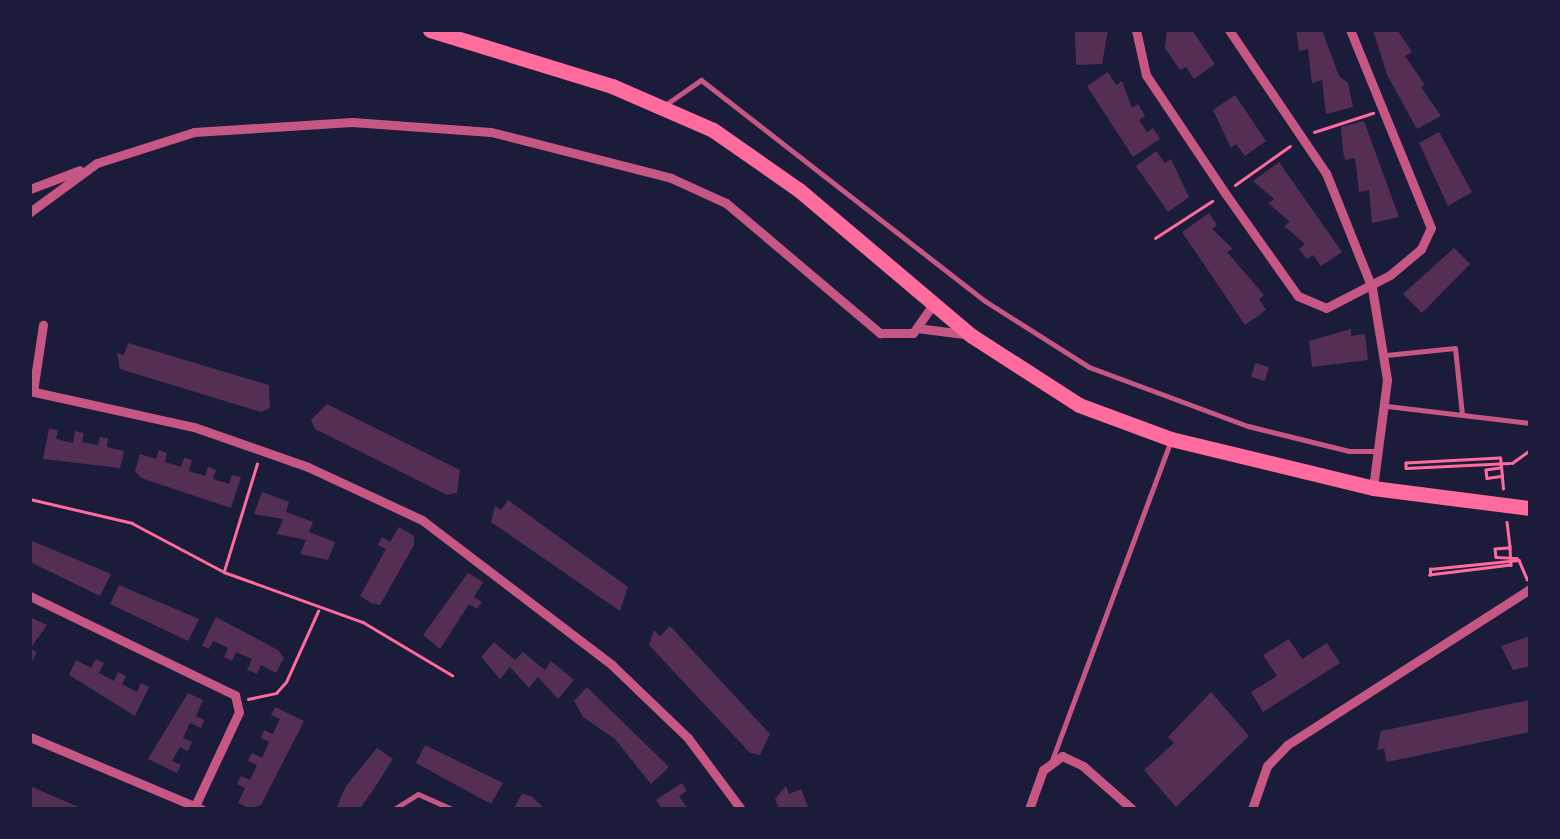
<!DOCTYPE html>
<style>
body{margin:0}
#map{position:relative;width:1560px;height:839px;overflow:hidden;background:#1b1b3a;font-family:"Golos Text",sans-serif}
div>[style]{position:absolute}
[style*='--x']{left:calc(var(--x)*1px);top:calc(var(--y)*1px);width:calc(var(--w)*1px);rotate:calc(var(--a)*1deg)}
.building>*{inset:0;background:#542f53}
.path>*{height:2.5px;margin:-1.25px;padding:0 1.25px;transform-origin:1.25px;border-radius:1.25px;background:#ff6b9d}
.service>*{height:5px;margin:-2.5px;padding:0 2.5px;transform-origin:2.5px;border-radius:2.5px;background:#c65784}
.minor>*{height:9px;margin:-4.5px;padding:0 4.5px;transform-origin:4.5px;border-radius:4.5px;background:#c65784}
.primary>*{height:15px;margin:-7.5px;padding:0 7.5px;transform-origin:7.5px;border-radius:7.5px;background:#ff6b9d}
span{translate:-50% -50%;white-space:nowrap;text-align:center;line-height:1.15;-webkit-text-stroke:8px #1b1b3a;paint-order:stroke}
.frame{position:absolute;inset:0;border:32px solid #1b1b3a;pointer-events:none}
</style>
<div id="map">
<div class="building">
<div style="clip-path:polygon(1075px 30px,1108px 30px,1102px 64px,1076px 65px)"></div>
<div style="clip-path:polygon(1167px 30px,1192px 30px,1215px 64px,1194px 79px,1186px 67px,1180px 70px,1165px 48px)"></div>
<div style="clip-path:polygon(1296px 30px,1322px 30px,1339px 76px,1348px 83px,1353px 107px,1326px 114px,1322px 80px,1312px 83px,1308px 49px,1299px 51px)"></div>
<div style="clip-path:polygon(1373px 30px,1398px 31px,1412px 52px,1405px 56px,1425px 85px,1421px 87px,1441px 116px,1417px 129px,1387px 75px)"></div>
<div style="clip-path:polygon(1108px 72px,1116px 85px,1122px 81px,1132px 108px,1138px 104px,1145px 116px,1139px 120px,1147px 132px,1153px 128px,1160px 139px,1133px 157px,1087px 86px)"></div>
<div style="clip-path:polygon(1235px 95px,1266px 141px,1245px 156px,1236px 144px,1231px 148px,1213px 110px)"></div>
<div style="clip-path:polygon(1364px 121px,1399px 217px,1372px 223px,1369px 190px,1359px 192px,1355px 158px,1345px 160px,1343px 151px,1341px 127px)"></div>
<div style="clip-path:polygon(1439px 132px,1472px 192px,1448px 206px,1419px 143px)"></div>
<div style="clip-path:polygon(1156px 151px,1165px 163px,1171px 159px,1189px 197px,1168px 212px,1136px 166px)"></div>
<div style="clip-path:polygon(1279px 162px,1342px 252px,1321px 266px,1313px 255px,1307px 259px,1299px 249px,1305px 244px,1284px 226px,1290px 222px,1268px 203px,1274px 199px,1253px 181px)"></div>
<div style="clip-path:polygon(1209px 213px,1217px 225px,1212px 229px,1233px 249px,1227px 252px,1264px 295px,1259px 299px,1266px 310px,1245px 325px,1182px 232px)"></div>
<div style="clip-path:polygon(1454px 248px,1470px 264px,1422px 313px,1403px 294px)"></div>
<div style="clip-path:polygon(1351px 329px,1351px 336px,1365px 334px,1368px 360px,1312px 367px,1309px 341px)"></div>
<div style="clip-path:polygon(128px 343px,269px 385px,270px 408px,261px 412px,120px 369px,117px 353px,124px 355px)"></div>
<div style="clip-path:polygon(1255px 363px,1269px 367px,1265px 381px,1251px 377px)"></div>
<div style="clip-path:polygon(327px 404px,460px 470px,457px 493px,447px 495px,315px 429px,311px 420px)"></div>
<div style="clip-path:polygon(49px 429px,58px 430px,56px 439px,73px 443px,75px 431px,84px 433px,82px 442px,98px 445px,100px 437px,108px 438px,107px 447px,124px 451px,120px 468px,43px 459px)"></div>
<div style="clip-path:polygon(159px 450px,167px 453px,165px 462px,181px 467px,184px 458px,192px 460px,189px 471px,205px 476px,208px 467px,216px 470px,213px 479px,229px 484px,232px 475px,241px 477px,231px 508px,141px 478px,135px 471px,140px 454px,156px 459px)"></div>
<div style="clip-path:polygon(262px 492px,289px 502px,286px 512px,313px 522px,309px 532px,335px 542px,328px 560px,300px 554px,306px 540px,277px 534px,283px 519px,254px 514px)"></div>
<div style="clip-path:polygon(508px 500px,628px 587px,620px 611px,491px 522px,495px 506px,501px 510px)"></div>
<div style="clip-path:polygon(399px 527px,414px 536px,414px 545px,380px 605px,371px 603px,360px 596px,386px 549px,378px 545px,382px 537px,390px 542px)"></div>
<div style="clip-path:polygon(30px 540px,111px 574px,100px 596px,30px 562px)"></div>
<div style="clip-path:polygon(468px 573px,483px 582px,474px 597px,482px 602px,477px 609px,469px 604px,440px 649px,423px 635px)"></div>
<div style="clip-path:polygon(119px 585px,199px 619px,188px 641px,110px 604px)"></div>
<div style="clip-path:polygon(30px 617px,47px 625px,30px 649px,37px 652px,30px 665px)"></div>
<div style="clip-path:polygon(216px 617px,278px 650px,284px 658px,276px 673px,261px 665px,257px 674px,247px 670px,252px 659px,236px 652px,232px 661px,224px 657px,228px 648px,213px 641px,209px 649px,202px 646px)"></div>
<div style="clip-path:polygon(670px 626px,770px 734px,760px 755px,750px 753px,649px 645px,654px 630px,660px 636px)"></div>
<div style="clip-path:polygon(1530px 636px,1530px 666px,1513px 670px,1501px 646px)"></div>
<div style="clip-path:polygon(1289px 639px,1302px 659px,1327px 643px,1340px 663px,1263px 712px,1251px 692px,1277px 676px,1263px 655px)"></div>
<div style="clip-path:polygon(494px 642px,515px 660px,523px 652px,545px 670px,551px 661px,574px 680px,558px 699px,538px 677px,529px 688px,510px 667px,500px 679px,481px 657px)"></div>
<div style="clip-path:polygon(96px 659px,104px 663px,99px 673px,114px 681px,118px 672px,126px 676px,122px 684px,137px 692px,141px 683px,149px 687px,135px 716px,69px 675px,76px 660px,91px 668px)"></div>
<div style="clip-path:polygon(587px 687px,669px 767px,651px 784px,615px 739px,583px 717px,574px 701px)"></div>
<div style="clip-path:polygon(1211px 692px,1249px 736px,1176px 807px,1144px 770px,1174px 743px,1168px 737px)"></div>
<div style="clip-path:polygon(188px 693px,203px 700px,196px 716px,204px 720px,201px 728px,190px 723px,183px 738px,192px 742px,188px 751px,180px 747px,172px 761px,181px 765px,177px 773px,148px 759px)"></div>
<div style="clip-path:polygon(1530px 700px,1530px 732px,1387px 762px,1384px 749px,1377px 750px,1381px 731px)"></div>
<div style="clip-path:polygon(275px 707px,304px 721px,261px 805px,250px 809px,238px 803px,245px 788px,237px 784px,241px 776px,250px 780px,257px 765px,248px 761px,252px 753px,262px 758px,269px 742px,261px 738px,264px 730px,273px 734px,280px 719px,271px 715px)"></div>
<div style="clip-path:polygon(425px 745px,503px 783px,491px 804px,416px 763px)"></div>
<div style="clip-path:polygon(377px 748px,393px 759px,377px 784px,360px 809px,336px 809px,346px 786px)"></div>
<div style="clip-path:polygon(682px 783px,687px 791px,679px 796px,688px 809px,662px 809px,656px 800px)"></div>
<div style="clip-path:polygon(30px 786px,83px 809px,30px 809px)"></div>
<div style="clip-path:polygon(786px 786px,789px 794px,801px 789px,809px 809px,779px 809px,775px 799px)"></div>
<div style="clip-path:polygon(522px 794px,531px 796px,545px 809px,513px 809px)"></div>
</div>
<div class="path">
<div style="--x:1314;--y:132;--w:62;--a:-17.9"></div>
<div style="--x:1235;--y:185;--w:67;--a:-35.3"></div>
<div style="--x:1155;--y:238;--w:68;--a:-33"></div>
<div style="--x:1512;--y:463;--w:22;--a:-36"></div>
<div style="--x:1500;--y:468;--w:14;--a:172"></div>
<div style="--x:1486;--y:470;--w:8;--a:83"></div>
<div style="--x:1487;--y:478;--w:15;--a:-8"></div>
<div style="--x:1503;--y:489;--w:12;--a:-95"></div>
<div style="--x:1502;--y:477;--w:1;--a:-90"></div>
<div style="--x:1502;--y:476;--w:18;--a:-96"></div>
<div style="--x:1500;--y:458;--w:94;--a:177"></div>
<div style="--x:1406;--y:463;--w:5;--a:90"></div>
<div style="--x:1406;--y:468;--w:104;--a:-2.8"></div>
<div style="--x:30;--y:499;--w:105;--a:13.2"></div>
<div style="--x:132;--y:523;--w:104;--a:28"></div>
<div style="--x:224;--y:572;--w:148;--a:19.8"></div>
<div style="--x:363;--y:622;--w:104;--a:30.8"></div>
<div style="--x:1507;--y:522;--w:24;--a:83"></div>
<div style="--x:1510;--y:546;--w:2;--a:90"></div>
<div style="--x:1510;--y:548;--w:17;--a:87"></div>
<div style="--x:1511;--y:565;--w:82;--a:173"></div>
<div style="--x:1430;--y:575;--w:6;--a:-90"></div>
<div style="--x:1430;--y:569;--w:89;--a:-5.8"></div>
<div style="--x:1519;--y:560;--w:21;--a:67"></div>
<div style="--x:1508;--y:548;--w:13;--a:176"></div>
<div style="--x:1495;--y:549;--w:8;--a:83"></div>
<div style="--x:1496;--y:557;--w:21;--a:3"></div>
<div style="--x:224;--y:571;--w:112;--a:-72.9"></div>
<div style="--x:248;--y:699;--w:29;--a:-12"></div>
<div style="--x:276;--y:693;--w:15;--a:-48"></div>
<div style="--x:286;--y:682;--w:78;--a:-65.7"></div>
</div>
<div class="service">
<div style="--x:665;--y:105;--w:44;--a:-34.8"></div>
<div style="--x:701;--y:80;--w:360;--a:37.9"></div>
<div style="--x:985;--y:301;--w:123;--a:32.4"></div>
<div style="--x:1089;--y:367;--w:170;--a:20.4"></div>
<div style="--x:1248;--y:426;--w:104;--a:13.9"></div>
<div style="--x:1349;--y:451;--w:28;--a:0"></div>
<div style="--x:1386;--y:355;--w:69;--a:-5.8"></div>
<div style="--x:1455;--y:348;--w:67;--a:84"></div>
<div style="--x:1387;--y:406;--w:144;--a:6.8"></div>
<div style="--x:1052;--y:760;--w:341;--a:-69.6"></div>
<div style="--x:394;--y:809;--w:28;--a:-32"></div>
<div style="--x:418;--y:794;--w:36;--a:24"></div>
</div>
<div class="minor">
<div style="--x:1136;--y:30;--w:46;--a:77.5"></div>
<div style="--x:1146;--y:75;--w:142;--a:56.2"></div>
<div style="--x:1225;--y:193;--w:126;--a:54.7"></div>
<div style="--x:1298;--y:296;--w:30;--a:23"></div>
<div style="--x:1326;--y:308;--w:72;--a:-27.3"></div>
<div style="--x:1390;--y:275;--w:40;--a:-40"></div>
<div style="--x:1421;--y:249;--w:23;--a:-65"></div>
<div style="--x:1431;--y:228;--w:214;--a:-112.2"></div>
<div style="--x:1229;--y:30;--w:173;--a:55.9"></div>
<div style="--x:1326;--y:173;--w:124;--a:68.2"></div>
<div style="--x:1372;--y:288;--w:93;--a:80.7"></div>
<div style="--x:1387;--y:380;--w:109;--a:97.4"></div>
<div style="--x:30;--y:189;--w:53;--a:-20.8"></div>
<div style="--x:30;--y:212;--w:83;--a:-36.2"></div>
<div style="--x:97;--y:163;--w:102;--a:-17.7"></div>
<div style="--x:194;--y:132;--w:158;--a:-3.6"></div>
<div style="--x:352;--y:122;--w:139;--a:4.1"></div>
<div style="--x:491;--y:132;--w:186;--a:14.3"></div>
<div style="--x:671;--y:178;--w:60;--a:24.4"></div>
<div style="--x:726;--y:203;--w:202;--a:40.2"></div>
<div style="--x:880;--y:333;--w:33;--a:0"></div>
<div style="--x:913;--y:333;--w:37;--a:-55"></div>
<div style="--x:917;--y:328;--w:47;--a:7.3"></div>
<div style="--x:30;--y:391;--w:168;--a:12.4"></div>
<div style="--x:194;--y:427;--w:121;--a:19.3"></div>
<div style="--x:308;--y:467;--w:126;--a:24.9"></div>
<div style="--x:422;--y:520;--w:239;--a:37.3"></div>
<div style="--x:612;--y:665;--w:105;--a:43.8"></div>
<div style="--x:688;--y:738;--w:89;--a:53.3"></div>
<div style="--x:33;--y:391;--w:67;--a:-81.4"></div>
<div style="--x:30;--y:596;--w:228;--a:25.8"></div>
<div style="--x:235;--y:695;--w:17;--a:77"></div>
<div style="--x:239;--y:712;--w:104;--a:115.1"></div>
<div style="--x:30;--y:737;--w:186;--a:22.8"></div>
<div style="--x:1029;--y:809;--w:41;--a:-70.3"></div>
<div style="--x:1043;--y:770;--w:24;--a:-36"></div>
<div style="--x:1062;--y:756;--w:23;--a:25"></div>
<div style="--x:1083;--y:766;--w:65;--a:41.3"></div>
<div style="--x:1252;--y:809;--w:46;--a:-70.8"></div>
<div style="--x:1267;--y:766;--w:29;--a:-46"></div>
<div style="--x:1287;--y:745;--w:289;--a:-32.7"></div>
</div>
<div class="primary">
<div style="--x:430;--y:30;--w:190;--a:17.1"></div>
<div style="--x:612;--y:86;--w:110;--a:23.5"></div>
<div style="--x:713;--y:130;--w:105;--a:34.9"></div>
<div style="--x:799;--y:190;--w:226;--a:40.2"></div>
<div style="--x:972;--y:336;--w:127;--a:32.8"></div>
<div style="--x:1079;--y:405;--w:98;--a:20.3"></div>
<div style="--x:1171;--y:439;--w:208;--a:13.6"></div>
<div style="--x:1373;--y:488;--w:158;--a:7.3"></div>
</div>
<div class="frame"></div>
</div>
